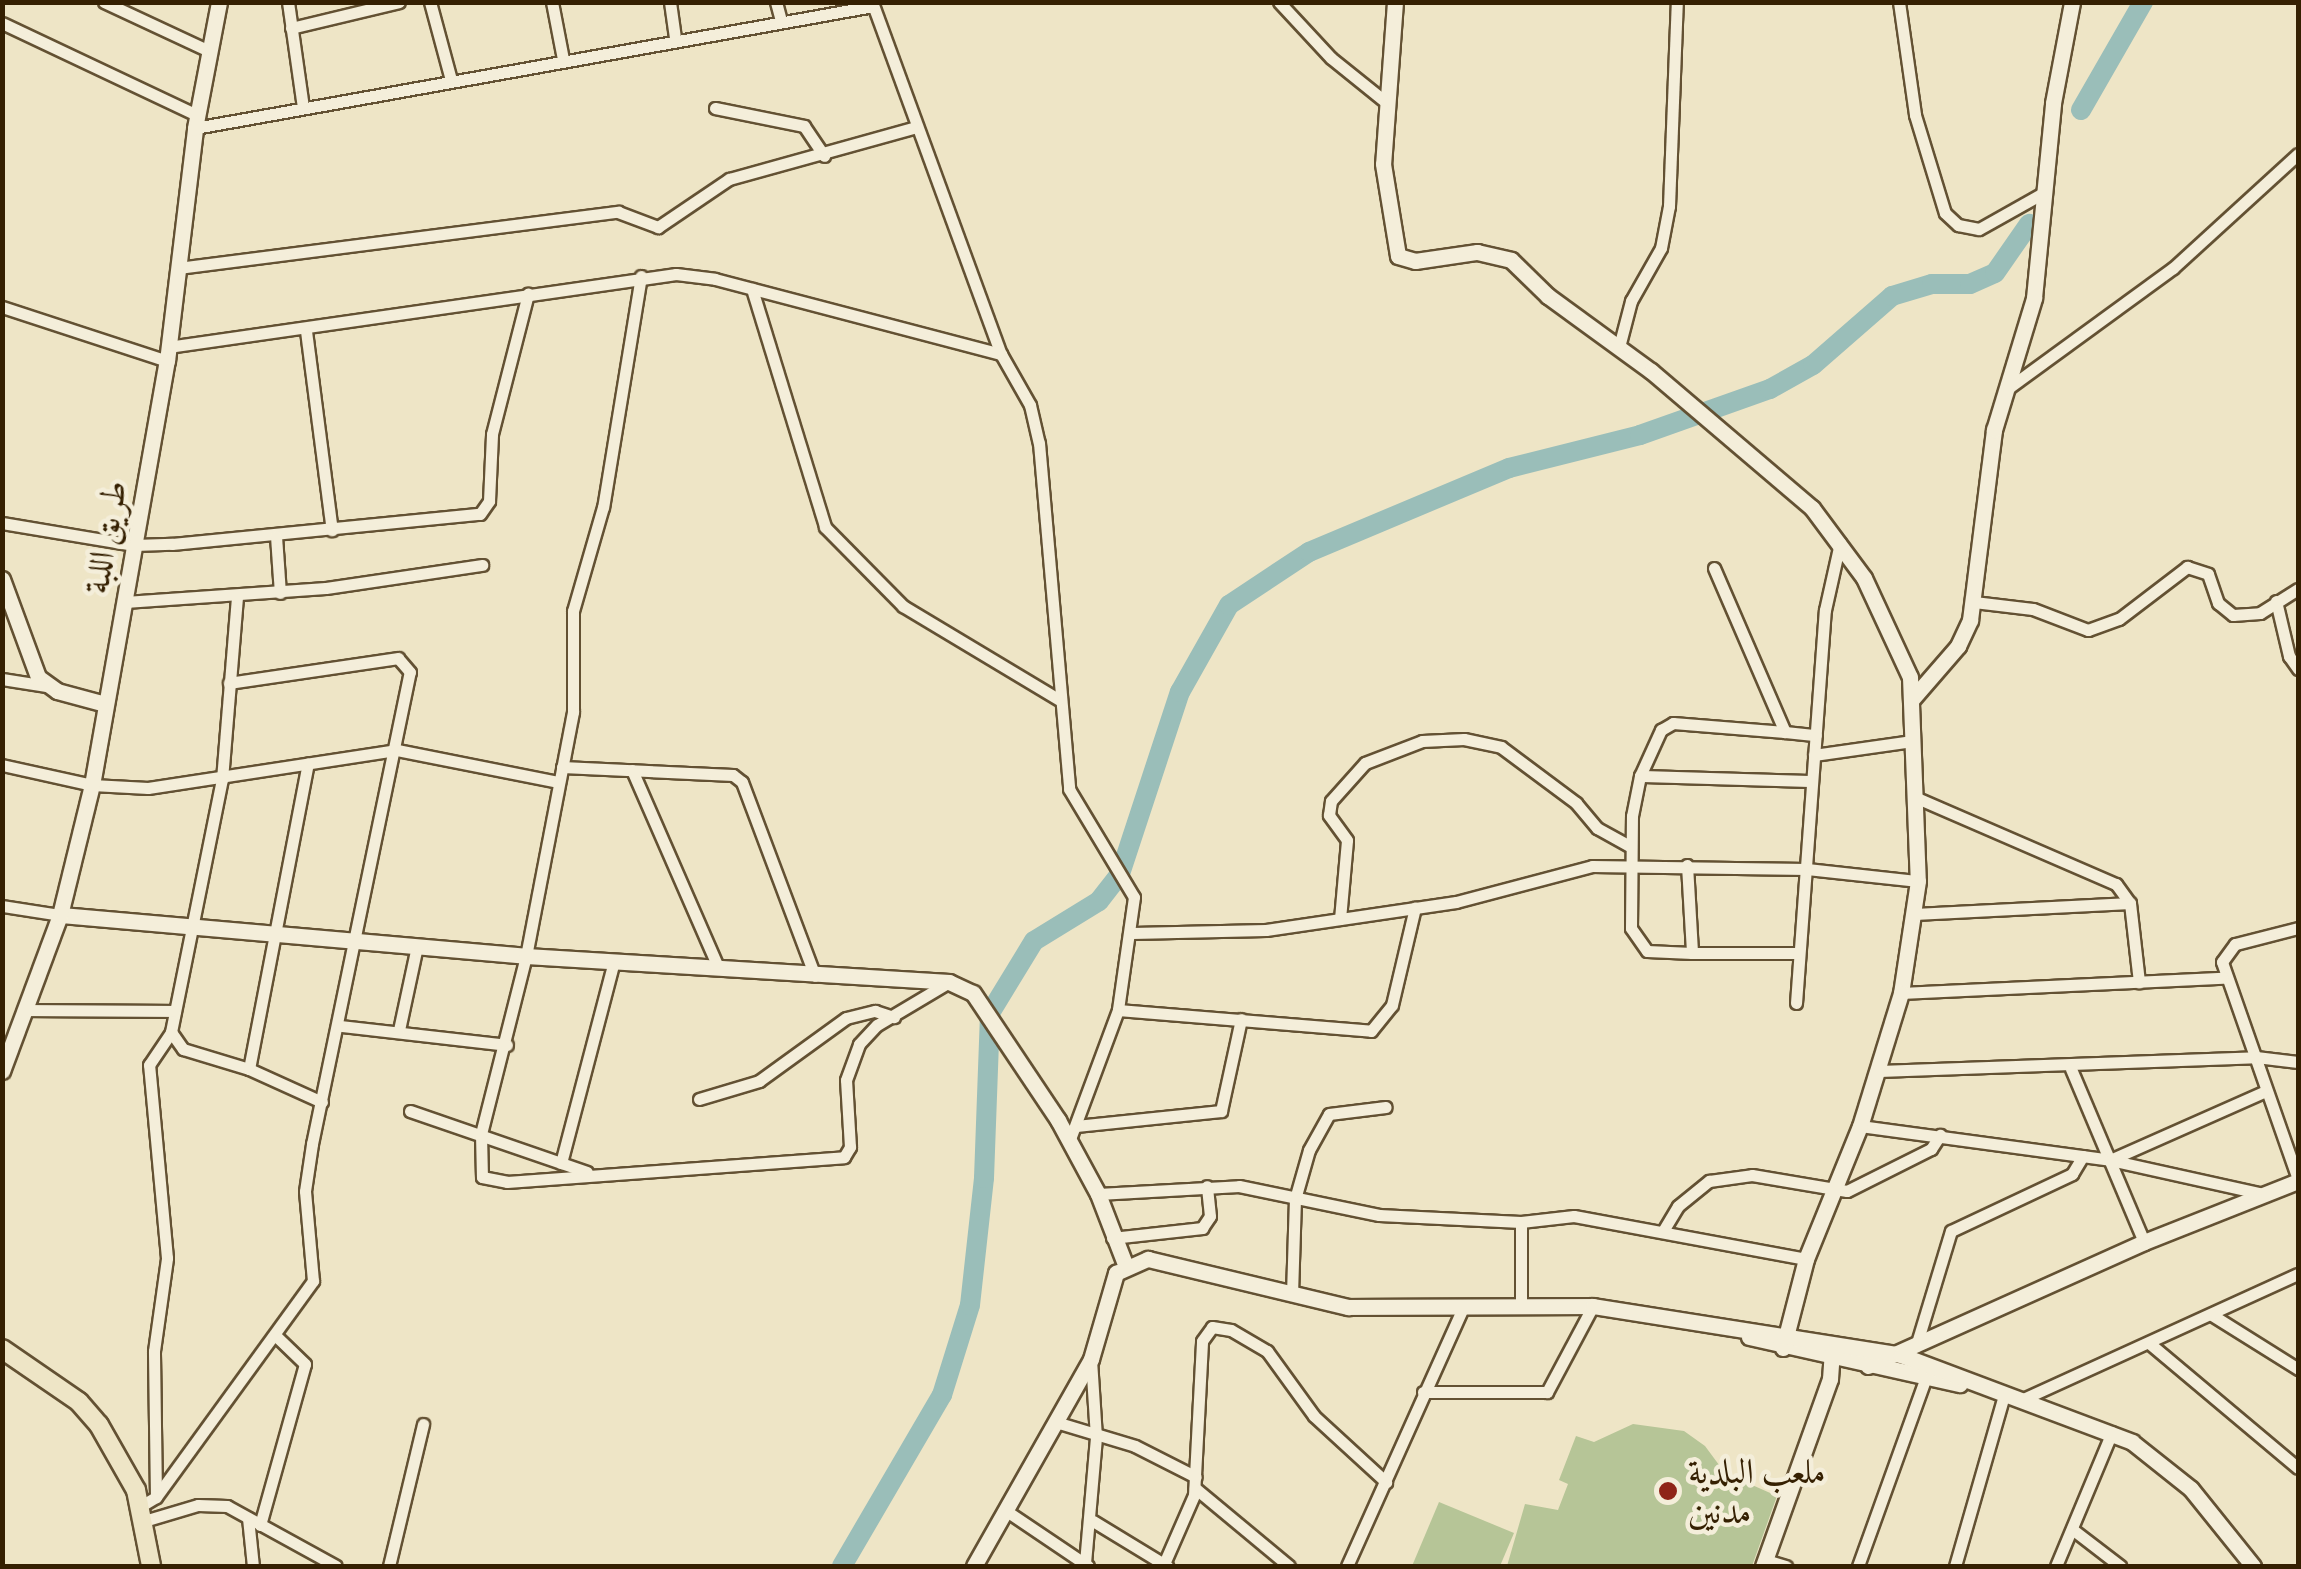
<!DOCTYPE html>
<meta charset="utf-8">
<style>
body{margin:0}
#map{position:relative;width:2301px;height:1569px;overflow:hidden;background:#eee5c6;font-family:"Gentium Book Plus",Amiri,serif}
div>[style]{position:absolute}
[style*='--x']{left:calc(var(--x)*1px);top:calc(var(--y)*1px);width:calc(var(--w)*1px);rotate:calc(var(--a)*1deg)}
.green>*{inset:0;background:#b6c597}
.river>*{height:20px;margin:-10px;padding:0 10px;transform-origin:10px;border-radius:10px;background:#9abeb9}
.roads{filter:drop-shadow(2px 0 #635133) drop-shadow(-2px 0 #635133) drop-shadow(0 2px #635133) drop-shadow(0 -2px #635133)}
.street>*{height:11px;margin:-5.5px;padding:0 5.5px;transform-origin:5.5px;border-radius:5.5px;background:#f4eeda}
.secondary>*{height:15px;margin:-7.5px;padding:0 7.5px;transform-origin:7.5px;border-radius:7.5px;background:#f4eeda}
.primary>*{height:18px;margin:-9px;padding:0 9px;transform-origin:9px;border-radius:9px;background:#eee5c6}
.dots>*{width:28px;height:28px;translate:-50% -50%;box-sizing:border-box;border:5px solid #f4eeda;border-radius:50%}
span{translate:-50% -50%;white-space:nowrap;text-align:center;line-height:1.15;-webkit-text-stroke:9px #f4eeda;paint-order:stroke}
.street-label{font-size:35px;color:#352002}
.poi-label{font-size:35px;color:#352002}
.left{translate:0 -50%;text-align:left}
.frame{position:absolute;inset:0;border:5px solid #352002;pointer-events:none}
</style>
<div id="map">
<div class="green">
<div style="clip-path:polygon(1633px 1424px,1684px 1431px,1705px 1446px,1725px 1473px,1777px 1496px,1752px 1566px,1507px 1566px,1525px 1504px,1558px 1510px,1568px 1484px,1559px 1480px,1576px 1436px,1594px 1442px)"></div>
<div style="clip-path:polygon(1439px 1502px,1514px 1533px,1500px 1566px,1412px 1566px)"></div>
</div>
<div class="river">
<div style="--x:2081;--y:110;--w:125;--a:-60.1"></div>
<div style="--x:842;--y:1566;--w:198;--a:-59.7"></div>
<div style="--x:942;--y:1395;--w:94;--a:-72.7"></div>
<div style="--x:970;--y:1305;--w:128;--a:-83.7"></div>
<div style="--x:984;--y:1178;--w:165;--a:-87.9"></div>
<div style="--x:990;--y:1013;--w:84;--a:-58.6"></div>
<div style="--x:1034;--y:941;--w:76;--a:-31.6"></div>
<div style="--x:1099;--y:901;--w:34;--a:-52"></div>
<div style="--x:1120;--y:874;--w:192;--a:-71.8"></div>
<div style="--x:1180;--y:692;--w:100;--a:-60.6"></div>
<div style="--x:1229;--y:605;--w:96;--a:-33.5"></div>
<div style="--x:1309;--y:552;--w:217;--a:-22.8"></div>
<div style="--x:1509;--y:468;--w:135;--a:-14.1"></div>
<div style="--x:1640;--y:435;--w:138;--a:-19.5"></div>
<div style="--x:1770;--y:389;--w:49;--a:-29.2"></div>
<div style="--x:1813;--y:365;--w:105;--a:-41.1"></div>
<div style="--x:1892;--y:296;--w:42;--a:-16.7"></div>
<div style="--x:1932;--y:284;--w:38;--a:0"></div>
<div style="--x:1970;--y:284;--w:27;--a:-24"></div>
<div style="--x:1995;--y:273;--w:60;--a:-55.2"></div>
</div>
<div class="roads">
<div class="street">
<div style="--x:104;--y:2;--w:116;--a:25"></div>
<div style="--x:288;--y:2;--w:107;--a:81.9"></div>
<div style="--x:430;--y:2;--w:81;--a:74.9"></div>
<div style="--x:552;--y:2;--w:58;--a:79.1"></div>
<div style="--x:670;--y:2;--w:36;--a:82"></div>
<div style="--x:776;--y:2;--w:20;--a:75"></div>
<div style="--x:872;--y:2;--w:375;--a:69.9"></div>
<div style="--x:1001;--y:354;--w:59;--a:60.4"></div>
<div style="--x:1030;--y:405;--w:39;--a:77"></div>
<div style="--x:1039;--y:443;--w:347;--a:85"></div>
<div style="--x:1069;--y:789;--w:126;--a:59"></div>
<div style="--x:1134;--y:897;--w:114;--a:98.1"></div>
<div style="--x:1118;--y:1010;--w:138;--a:110.4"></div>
<div style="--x:1279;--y:2;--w:76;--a:47.1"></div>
<div style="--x:1331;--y:58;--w:72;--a:38.8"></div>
<div style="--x:1899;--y:2;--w:114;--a:81.9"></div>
<div style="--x:1915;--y:115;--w:102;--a:73"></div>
<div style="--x:1945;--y:213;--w:18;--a:43"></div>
<div style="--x:1958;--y:225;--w:21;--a:11"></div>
<div style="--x:1979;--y:229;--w:76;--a:-29.3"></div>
<div style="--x:2;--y:23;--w:216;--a:25.3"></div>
<div style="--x:291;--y:28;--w:111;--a:-13.5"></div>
<div style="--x:715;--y:108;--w:91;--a:11.4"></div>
<div style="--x:804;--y:126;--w:36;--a:56"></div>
<div style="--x:195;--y:128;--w:689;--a:-10.2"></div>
<div style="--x:178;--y:268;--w:444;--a:-7.3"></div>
<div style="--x:618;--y:212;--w:43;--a:20.6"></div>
<div style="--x:658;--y:227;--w:86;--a:-34.1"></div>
<div style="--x:729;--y:179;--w:195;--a:-15.5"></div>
<div style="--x:641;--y:276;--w:234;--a:99.3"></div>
<div style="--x:603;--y:507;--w:108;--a:106.1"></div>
<div style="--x:573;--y:611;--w:101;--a:90"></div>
<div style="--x:573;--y:712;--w:248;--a:100.9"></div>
<div style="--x:526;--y:956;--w:184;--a:104.2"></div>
<div style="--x:481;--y:1134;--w:43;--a:88.7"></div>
<div style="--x:482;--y:1177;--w:25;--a:11"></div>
<div style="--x:507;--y:1182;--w:338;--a:-4.2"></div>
<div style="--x:844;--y:1157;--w:12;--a:-59"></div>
<div style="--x:850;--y:1147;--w:67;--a:-93.4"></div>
<div style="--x:846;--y:1080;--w:38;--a:-70"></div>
<div style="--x:859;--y:1044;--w:26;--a:-47"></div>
<div style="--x:877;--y:1025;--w:84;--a:-30.8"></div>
<div style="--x:752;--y:289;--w:249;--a:72.9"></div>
<div style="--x:825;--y:527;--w:111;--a:45.4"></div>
<div style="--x:903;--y:606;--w:181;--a:31"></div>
<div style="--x:2;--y:307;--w:174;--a:18.1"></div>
<div style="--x:306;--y:331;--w:201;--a:82.6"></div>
<div style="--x:168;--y:347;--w:513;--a:-8.18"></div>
<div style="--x:676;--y:274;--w:39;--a:7"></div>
<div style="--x:715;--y:279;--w:296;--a:14.7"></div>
<div style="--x:1619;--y:347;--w:48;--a:-75.4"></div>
<div style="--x:1631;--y:301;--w:61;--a:-60.5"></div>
<div style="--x:1661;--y:248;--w:43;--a:-79.2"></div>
<div style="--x:1669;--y:206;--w:204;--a:-87.8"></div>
<div style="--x:2007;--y:389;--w:205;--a:-36.1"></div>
<div style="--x:2173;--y:268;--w:169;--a:-42.4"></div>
<div style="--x:2;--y:523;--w:134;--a:9.5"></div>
<div style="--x:134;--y:545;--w:38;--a:-2"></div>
<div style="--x:172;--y:544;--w:309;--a:-5.6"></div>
<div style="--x:480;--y:514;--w:16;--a:-55"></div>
<div style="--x:489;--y:501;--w:67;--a:-87.4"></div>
<div style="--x:492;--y:434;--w:145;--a:-75.6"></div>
<div style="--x:276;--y:536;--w:57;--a:86"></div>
<div style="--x:1714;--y:568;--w:179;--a:66.6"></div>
<div style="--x:1785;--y:732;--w:31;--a:6"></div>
<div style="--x:237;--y:597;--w:183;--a:94.7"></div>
<div style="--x:222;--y:779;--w:258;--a:101.4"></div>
<div style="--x:171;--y:1032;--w:21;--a:55"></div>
<div style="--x:183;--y:1049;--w:69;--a:16.9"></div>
<div style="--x:249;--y:1069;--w:311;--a:-79.1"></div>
<div style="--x:2276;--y:601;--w:57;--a:76.7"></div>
<div style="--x:2289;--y:656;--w:16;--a:55"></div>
<div style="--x:125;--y:602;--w:201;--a:-4"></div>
<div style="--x:326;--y:588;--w:158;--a:-8.4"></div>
<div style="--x:1974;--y:602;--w:59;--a:6.8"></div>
<div style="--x:2033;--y:609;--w:59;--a:20.9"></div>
<div style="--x:2088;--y:630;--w:33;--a:-20"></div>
<div style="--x:2119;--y:619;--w:86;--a:-37.4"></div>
<div style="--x:2187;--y:567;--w:22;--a:18"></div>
<div style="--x:2208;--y:574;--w:31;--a:71"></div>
<div style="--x:2218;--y:603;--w:19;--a:39"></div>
<div style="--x:2233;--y:615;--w:27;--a:-4"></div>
<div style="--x:2260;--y:613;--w:45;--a:-32.3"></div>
<div style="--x:2;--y:679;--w:45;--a:9"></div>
<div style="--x:1814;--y:755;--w:99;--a:-8.1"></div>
<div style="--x:2;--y:765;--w:92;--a:12.5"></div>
<div style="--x:92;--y:785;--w:56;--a:3.1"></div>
<div style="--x:148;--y:788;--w:252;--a:-8.7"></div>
<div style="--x:397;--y:750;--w:165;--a:11.2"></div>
<div style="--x:562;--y:767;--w:171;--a:2.7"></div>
<div style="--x:733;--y:775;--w:11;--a:38"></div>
<div style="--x:742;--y:782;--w:207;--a:69.4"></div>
<div style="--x:632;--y:770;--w:217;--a:66.4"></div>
<div style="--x:1640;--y:776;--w:51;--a:-65.5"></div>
<div style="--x:1661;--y:730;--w:14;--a:-30"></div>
<div style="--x:1673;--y:723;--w:112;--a:4.6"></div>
<div style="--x:1917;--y:798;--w:217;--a:23.4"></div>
<div style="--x:2116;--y:884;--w:24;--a:54"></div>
<div style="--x:2130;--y:903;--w:80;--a:83.5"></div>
<div style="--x:1687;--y:865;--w:88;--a:86.7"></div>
<div style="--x:1692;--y:953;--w:45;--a:-177.5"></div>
<div style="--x:1647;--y:951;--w:28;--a:-125"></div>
<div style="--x:1631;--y:928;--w:112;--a:-89.5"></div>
<div style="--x:1632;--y:816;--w:41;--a:-78.7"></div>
<div style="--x:1640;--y:776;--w:172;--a:1.7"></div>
<div style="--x:2;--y:906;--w:59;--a:8.8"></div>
<div style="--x:1915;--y:914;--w:215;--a:-2.9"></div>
<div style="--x:1340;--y:919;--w:79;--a:-84.9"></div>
<div style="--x:1347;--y:840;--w:31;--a:-126"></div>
<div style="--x:1329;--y:815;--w:14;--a:-82"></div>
<div style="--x:1331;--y:801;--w:51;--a:-48.2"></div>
<div style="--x:1365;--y:763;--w:61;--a:-21.1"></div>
<div style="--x:1422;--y:741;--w:42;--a:-2.7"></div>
<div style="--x:1464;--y:739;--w:38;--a:12"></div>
<div style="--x:1501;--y:747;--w:94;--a:36.7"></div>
<div style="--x:1576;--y:803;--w:33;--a:50"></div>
<div style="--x:1597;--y:828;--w:39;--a:29"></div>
<div style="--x:2298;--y:928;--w:65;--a:165.7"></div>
<div style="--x:2235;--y:944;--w:22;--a:126"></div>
<div style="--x:2222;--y:962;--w:230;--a:70.7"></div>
<div style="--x:1132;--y:933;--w:134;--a:-1.3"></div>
<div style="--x:1266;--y:930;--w:192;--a:-8.4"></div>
<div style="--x:1456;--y:902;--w:141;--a:-14.8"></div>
<div style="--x:1592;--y:866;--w:215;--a:0.8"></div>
<div style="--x:1807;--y:869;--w:112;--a:6.2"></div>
<div style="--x:1692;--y:953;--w:106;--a:0"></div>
<div style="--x:1901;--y:993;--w:322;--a:-2.7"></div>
<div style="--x:1796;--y:1003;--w:394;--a:-85.8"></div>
<div style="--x:1825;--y:610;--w:69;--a:-77.4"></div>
<div style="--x:25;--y:1010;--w:150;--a:0.4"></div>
<div style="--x:1118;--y:1010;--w:254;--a:4.7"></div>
<div style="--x:1371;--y:1031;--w:33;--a:-51"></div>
<div style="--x:1392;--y:1005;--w:100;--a:-76.7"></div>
<div style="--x:341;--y:1026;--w:167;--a:6.5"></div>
<div style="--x:399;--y:1030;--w:86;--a:-77.9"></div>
<div style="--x:249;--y:1069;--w:80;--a:24.3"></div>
<div style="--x:2071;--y:1069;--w:188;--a:67.1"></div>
<div style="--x:1879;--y:1071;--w:377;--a:-2.1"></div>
<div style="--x:2256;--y:1057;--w:42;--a:6.8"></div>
<div style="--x:699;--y:1099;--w:63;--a:-16.7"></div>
<div style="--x:759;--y:1081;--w:107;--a:-35.9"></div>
<div style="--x:846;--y:1018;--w:30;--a:-14"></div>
<div style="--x:875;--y:1011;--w:20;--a:18"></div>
<div style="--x:410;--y:1111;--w:187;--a:19"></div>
<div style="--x:1076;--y:1126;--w:146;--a:-5.9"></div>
<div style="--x:1221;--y:1111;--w:94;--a:-77.7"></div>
<div style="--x:1860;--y:1126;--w:252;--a:7.7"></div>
<div style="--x:2110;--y:1160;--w:153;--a:12.5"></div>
<div style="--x:2110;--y:1160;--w:171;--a:-23.9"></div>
<div style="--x:561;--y:1163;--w:209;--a:-75.3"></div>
<div style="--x:1098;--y:1194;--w:141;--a:-3.2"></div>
<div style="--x:1239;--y:1186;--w:143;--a:11.7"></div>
<div style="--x:1379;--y:1215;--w:142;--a:2.8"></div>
<div style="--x:1521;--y:1222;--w:53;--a:-6.5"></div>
<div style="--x:1574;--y:1216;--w:236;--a:10.5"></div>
<div style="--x:1663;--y:1231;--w:29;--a:-59"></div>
<div style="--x:1678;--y:1206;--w:40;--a:-39"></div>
<div style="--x:1709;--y:1181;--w:43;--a:-7.9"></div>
<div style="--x:1752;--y:1175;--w:96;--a:9.6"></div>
<div style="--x:1847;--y:1191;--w:94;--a:-26.6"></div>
<div style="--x:1931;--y:1149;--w:17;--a:-57"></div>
<div style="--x:1112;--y:1238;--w:91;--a:-6.3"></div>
<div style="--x:1202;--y:1228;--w:14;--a:-56"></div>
<div style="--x:1210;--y:1216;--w:30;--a:-96"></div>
<div style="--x:1292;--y:1294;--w:95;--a:-88.2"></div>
<div style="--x:1295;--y:1199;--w:51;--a:-74.1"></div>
<div style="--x:1309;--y:1150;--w:41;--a:-60.9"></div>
<div style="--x:1329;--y:1114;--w:57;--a:-7"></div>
<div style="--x:1521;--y:1307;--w:85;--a:-90"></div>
<div style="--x:2212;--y:1315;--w:102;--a:32.1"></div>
<div style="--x:2149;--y:1343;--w:194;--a:40"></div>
<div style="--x:1916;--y:1346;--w:120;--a:-73.1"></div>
<div style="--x:1951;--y:1231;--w:134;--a:-25.2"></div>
<div style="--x:2072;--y:1174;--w:21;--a:-59"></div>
<div style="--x:1423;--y:1392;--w:124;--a:0"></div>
<div style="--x:1547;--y:1392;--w:98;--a:-61.9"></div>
<div style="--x:2021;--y:1400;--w:304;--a:-24.5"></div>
<div style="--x:1059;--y:1423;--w:79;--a:16.8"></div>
<div style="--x:1135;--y:1446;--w:68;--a:26.9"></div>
<div style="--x:1195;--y:1488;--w:122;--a:39.7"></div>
<div style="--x:156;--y:1497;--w:146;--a:-90.8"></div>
<div style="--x:154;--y:1351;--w:94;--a:-82"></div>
<div style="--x:167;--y:1258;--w:194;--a:-95.3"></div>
<div style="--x:149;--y:1065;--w:40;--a:-56"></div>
<div style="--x:141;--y:1506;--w:17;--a:-31"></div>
<div style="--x:156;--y:1497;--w:267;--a:-54"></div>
<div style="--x:313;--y:1281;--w:90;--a:-95.1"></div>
<div style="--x:305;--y:1191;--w:48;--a:-81.5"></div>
<div style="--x:312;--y:1144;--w:482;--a:-78.3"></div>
<div style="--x:410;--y:672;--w:18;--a:-131"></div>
<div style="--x:398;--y:658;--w:171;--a:171.6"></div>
<div style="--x:1005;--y:1510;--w:100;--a:34"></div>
<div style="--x:248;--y:1518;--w:48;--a:84.1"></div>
<div style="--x:144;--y:1521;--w:56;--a:-16.5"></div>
<div style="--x:198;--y:1505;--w:29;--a:2"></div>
<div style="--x:227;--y:1506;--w:124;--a:28.8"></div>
<div style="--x:1093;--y:1521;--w:87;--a:31.3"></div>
<div style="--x:260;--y:1525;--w:167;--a:-74.4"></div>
<div style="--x:305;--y:1364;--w:40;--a:-136"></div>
<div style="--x:2072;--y:1529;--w:61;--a:37.6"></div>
<div style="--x:1766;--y:1560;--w:21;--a:17"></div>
<div style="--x:1085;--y:1563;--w:126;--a:-85"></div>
<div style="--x:1096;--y:1437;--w:78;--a:-93.7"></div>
<div style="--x:389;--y:1566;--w:146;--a:-76.5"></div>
<div style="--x:1163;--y:1566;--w:77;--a:-66.4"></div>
<div style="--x:1194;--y:1495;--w:154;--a:-87"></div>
<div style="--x:1202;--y:1341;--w:17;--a:-54"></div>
<div style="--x:1212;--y:1327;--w:19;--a:9"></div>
<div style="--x:1231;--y:1330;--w:42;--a:30.3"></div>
<div style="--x:1267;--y:1351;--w:80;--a:54.1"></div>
<div style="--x:1314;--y:1416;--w:98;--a:42.5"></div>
<div style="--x:1347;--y:1566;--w:283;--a:-65.8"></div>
<div style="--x:1858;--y:1566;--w:198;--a:-70.2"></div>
<div style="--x:1955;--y:1566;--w:178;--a:-74"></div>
<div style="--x:2056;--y:1566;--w:145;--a:-67.3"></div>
</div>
<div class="secondary">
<div style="--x:1395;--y:2;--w:162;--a:94.2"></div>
<div style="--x:1383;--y:164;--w:93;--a:80.7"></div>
<div style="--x:1398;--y:256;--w:18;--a:16"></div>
<div style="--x:1415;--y:261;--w:63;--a:-8.3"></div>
<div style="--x:1477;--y:252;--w:35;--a:13"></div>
<div style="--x:1511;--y:260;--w:52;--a:44.2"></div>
<div style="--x:1548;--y:296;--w:127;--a:36.1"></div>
<div style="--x:1651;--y:371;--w:211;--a:40.4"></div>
<div style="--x:1812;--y:508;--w:87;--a:53.4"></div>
<div style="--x:1864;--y:578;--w:109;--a:65.1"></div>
<div style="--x:1910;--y:677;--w:204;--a:87.8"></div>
<div style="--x:1918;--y:881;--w:113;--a:98.6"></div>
<div style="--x:1901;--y:993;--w:139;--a:107.1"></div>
<div style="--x:1860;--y:1126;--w:144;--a:112.1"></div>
<div style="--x:1806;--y:1259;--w:92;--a:104.5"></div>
<div style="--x:2;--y:579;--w:104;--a:69.8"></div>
<div style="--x:38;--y:677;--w:24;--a:36"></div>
<div style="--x:57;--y:691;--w:50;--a:15.2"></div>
<div style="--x:1913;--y:698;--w:69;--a:-49.1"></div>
<div style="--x:1958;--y:646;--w:29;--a:-65"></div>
<div style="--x:1970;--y:620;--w:192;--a:-82.8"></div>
<div style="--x:1994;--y:430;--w:138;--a:-73.1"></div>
<div style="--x:2034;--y:298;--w:196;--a:-84.4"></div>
<div style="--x:2053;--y:103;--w:103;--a:-79.3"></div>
<div style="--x:60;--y:915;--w:468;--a:5"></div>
<div style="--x:526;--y:956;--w:424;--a:3.5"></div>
<div style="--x:949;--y:982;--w:26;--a:25"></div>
<div style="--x:973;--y:993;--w:153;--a:56.2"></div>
<div style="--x:1058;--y:1120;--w:84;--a:61.6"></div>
<div style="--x:1098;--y:1194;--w:75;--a:68.9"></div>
<div style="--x:2;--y:1071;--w:166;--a:-69.6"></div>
<div style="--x:60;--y:915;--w:134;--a:-76.2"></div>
<div style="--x:92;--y:785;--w:431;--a:-80"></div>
<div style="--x:167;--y:361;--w:235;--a:-83.1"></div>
<div style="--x:195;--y:128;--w:128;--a:-79.2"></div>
<div style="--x:1749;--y:1337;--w:216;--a:12.6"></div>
<div style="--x:1868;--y:1366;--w:303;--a:-24.2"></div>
<div style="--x:2144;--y:1242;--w:166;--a:-21.6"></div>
<div style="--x:974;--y:1566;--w:238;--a:-60.5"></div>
<div style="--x:1091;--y:1359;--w:90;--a:-73.8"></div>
<div style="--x:1116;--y:1273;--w:35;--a:-24"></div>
<div style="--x:1148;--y:1259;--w:206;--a:13.5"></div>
<div style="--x:1348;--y:1307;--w:245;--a:-0.2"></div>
<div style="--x:1593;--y:1306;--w:312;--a:9"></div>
<div style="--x:1901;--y:1355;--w:247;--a:20.6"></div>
<div style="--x:2132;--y:1442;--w:75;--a:38.5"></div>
<div style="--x:2191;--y:1489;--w:99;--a:51.2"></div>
<div style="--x:1763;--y:1566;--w:199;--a:-70.3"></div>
<div style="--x:1830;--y:1379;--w:27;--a:-86"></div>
</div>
<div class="primary">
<div style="--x:2;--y:1349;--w:93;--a:34.5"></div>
<div style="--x:79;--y:1402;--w:30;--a:49"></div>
<div style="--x:99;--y:1425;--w:75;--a:60.4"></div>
<div style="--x:136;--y:1490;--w:77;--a:78.8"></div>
</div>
</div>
<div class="dots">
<div style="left:1668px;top:1491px;background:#8f2418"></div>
</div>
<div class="street-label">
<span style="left:105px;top:537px;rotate:-80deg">طريق اللبة</span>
</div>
<div class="poi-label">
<span class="left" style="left:1688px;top:1491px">ملعب البلدية<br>مدنين</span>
</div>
<div class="frame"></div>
</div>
